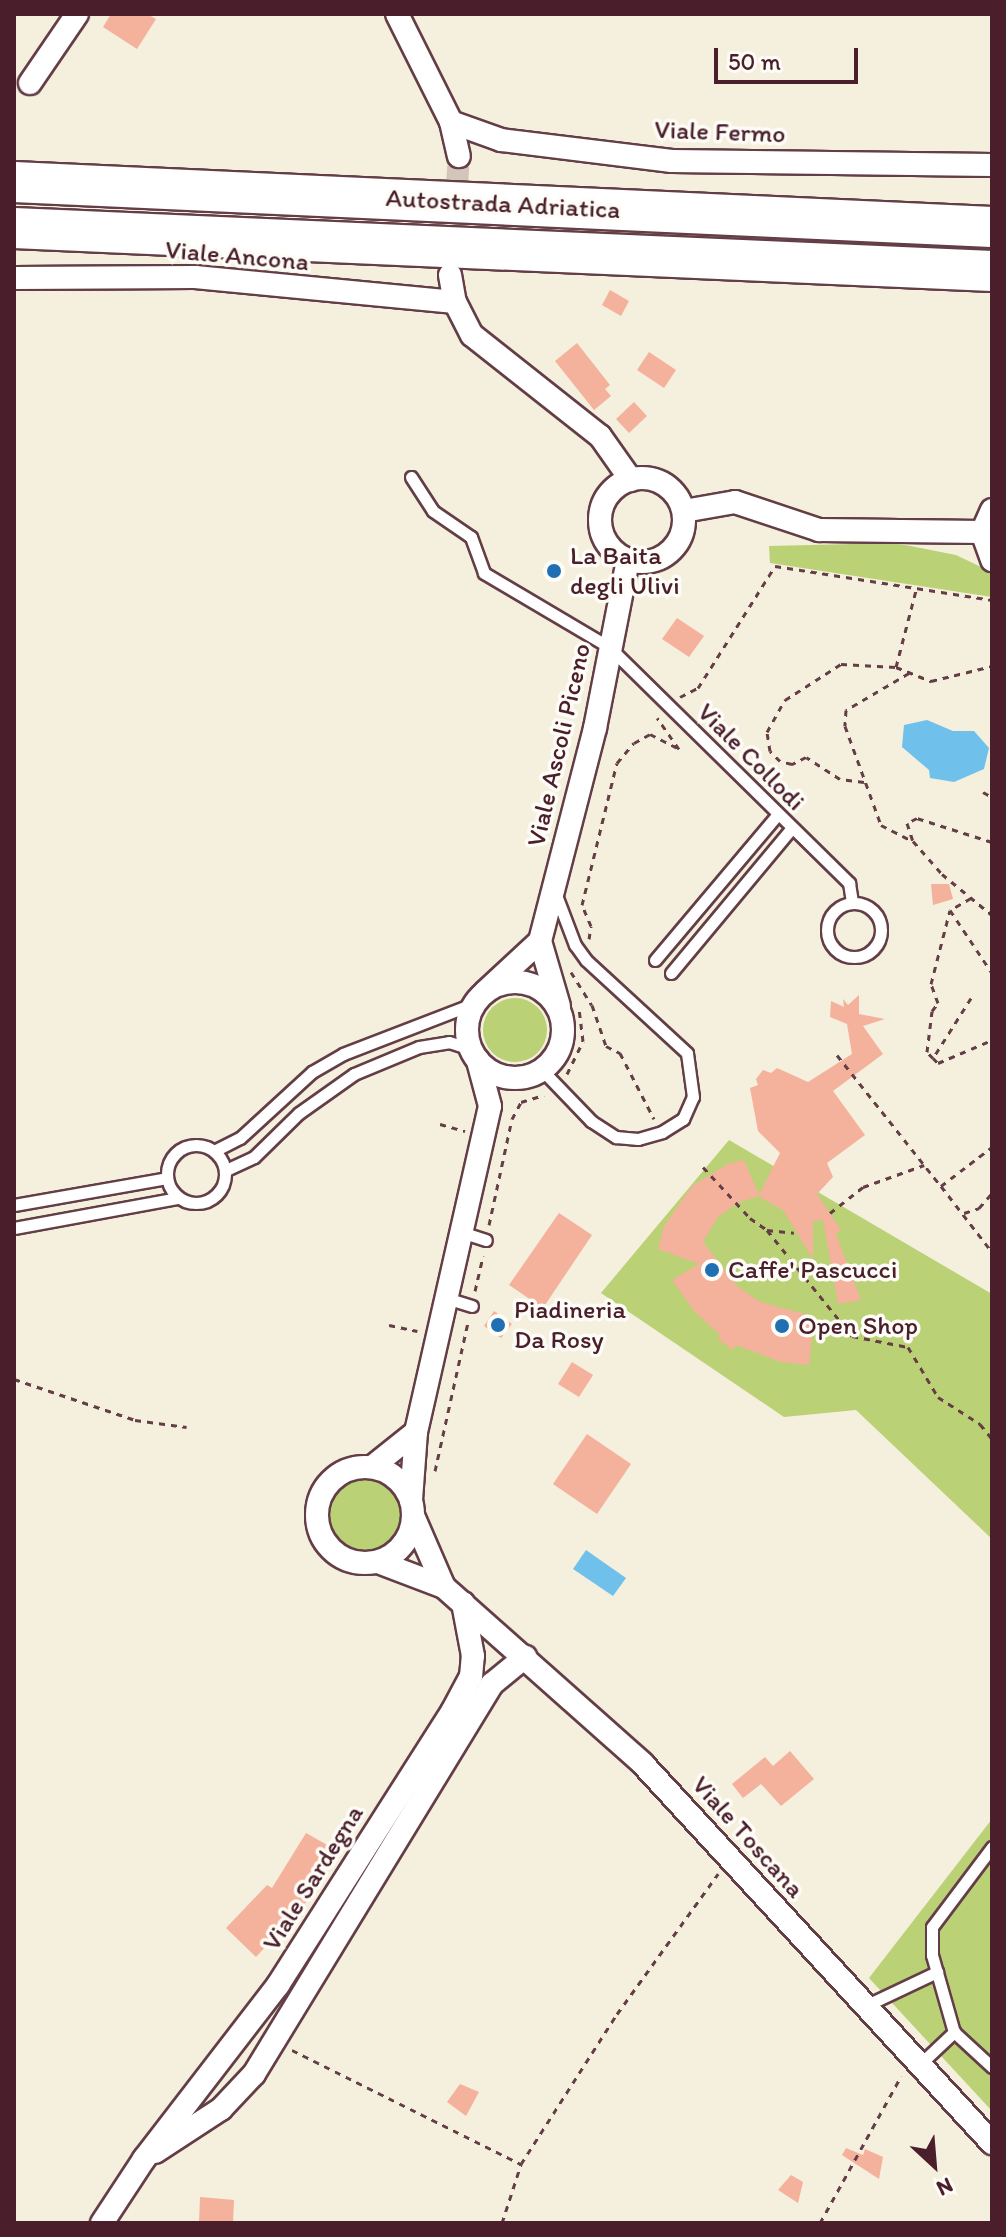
<!DOCTYPE html>
<style>
body{margin:0}
#map{position:relative;width:1006px;height:2237px;overflow:hidden;background:#f5efdd;font-family:Itim,sans-serif}
div>[style]{position:absolute}
[style*='--x']{left:calc(var(--x)*1px);top:calc(var(--y)*1px);width:calc(var(--w)*1px);rotate:calc(var(--a)*1deg)}
.green>*{inset:0;background:#bbd175}
.round{border-radius:50%}
.water>*{inset:0;background:#6fc1eb}
.building>*{inset:0;background:#f4b19b}
.minor-tunnel>*{height:22px;margin-top:-11px;transform-origin:0;background:repeating-linear-gradient(90deg,#d3c5b9 0 22px,transparent 0 33px)}
.path>*{height:3px;margin-top:-1.5px;transform-origin:0;background:repeating-linear-gradient(90deg,#643e46 0 6px,transparent 0 12px)}
.roads{filter:drop-shadow(2px 0 #643e46) drop-shadow(-2px 0 #643e46) drop-shadow(0 2px #643e46) drop-shadow(0 -2px #643e46)}
.service>*{height:11px;margin:-5.5px;padding:0 5.5px;transform-origin:5.5px;border-radius:5.5px;background:#fff}
.service>.ring{margin:-5.5px;padding:0;box-sizing:content-box;background:none;border:11px solid #fff;border-radius:50%}
.minor>*{height:22px;margin:-11px;padding:0 11px;transform-origin:11px;border-radius:11px;background:#fff}
.minor>.ring{margin:-11px;padding:0;box-sizing:content-box;background:none;border:22px solid #fff;border-radius:50%}
.motorway>*{height:40px;margin:-20px;padding:0 20px;transform-origin:20px;border-radius:20px;background:#fff}
.dots>*{width:22px;height:22px;translate:-50% -50%;box-sizing:border-box;border:4px solid #fdfcf7;border-radius:50%}
span{translate:-50% -50%;white-space:nowrap;text-align:center;line-height:1.15;-webkit-text-stroke:7px #fdfcf7;paint-order:stroke}
.street-label{font-size:26px;color:#4a1f2b}
.poi-label{font-size:26px;color:#4a1f2b}
.left{translate:0 -50%;text-align:left}
.frame{position:absolute;inset:0;border:16px solid #4a1f2b;pointer-events:none}
.north{position:absolute;left:894px;top:2125px;width:80px;height:80px;-webkit-text-stroke:6px #fdfcf7;paint-order:stroke;rotate:154deg;font-size:22px;font-weight:700;line-height:32px;text-align:center;color:#4a1f2b}
.north::after{content:'';display:block;margin:auto;width:28px;height:36px;background:#4a1f2b;clip-path:polygon(50% 0,100% 100%,50% 72%,0 100%)}
.scale{position:absolute;left:714px;top:48px;width:144px;height:36px;box-sizing:border-box;border:4px solid #4a1f2b;border-top:0;padding-left:10px;font-size:24px;line-height:28px;white-space:nowrap;color:#4a1f2b;-webkit-text-stroke:6px #fdfcf7;paint-order:stroke}
</style>
<div id="map">
<div class="green">
<div style="clip-path:polygon(895px 543px,956px 555px,981px 567px,992px 575px,992px 597px,770px 563px,769px 546px)"></div>
<div class="round" style="left:483px;top:998px;width:64px;height:64px"></div>
<div style="clip-path:polygon(729px 1140px,992px 1294px,992px 1539px,856px 1410px,784px 1417px,601px 1293px)"></div>
<div class="round" style="left:324px;top:1474px;width:82px;height:82px"></div>
<div style="clip-path:polygon(992px 1819px,992px 2111px,869px 1978px)"></div>
</div>
<div class="water">
<div style="clip-path:polygon(927px 720px,953px 731px,974px 731px,989px 748px,984px 769px,954px 782px,930px 778px,929px 770px,902px 747px,904px 725px)"></div>
<div style="clip-path:polygon(586px 1550px,626px 1578px,613px 1596px,573px 1569px)"></div>
</div>
<div class="building">
<div style="clip-path:polygon(111px 14px,147px 14px,156px 19px,137px 49px,103px 27px)"></div>
<div style="clip-path:polygon(610px 290px,629px 301px,621px 316px,602px 305px)"></div>
<div style="clip-path:polygon(577px 343px,610px 385px,605px 389px,611px 396px,594px 410px,555px 361px)"></div>
<div style="clip-path:polygon(649px 352px,676px 370px,664px 388px,637px 370px)"></div>
<div style="clip-path:polygon(634px 402px,647px 416px,629px 433px,616px 419px)"></div>
<div style="clip-path:polygon(677px 618px,704px 636px,689px 657px,662px 639px)"></div>
<div style="clip-path:polygon(931px 884px,949px 884px,953px 899px,933px 905px)"></div>
<div style="clip-path:polygon(859px 995px,859px 1014px,885px 1019px,863px 1026px,883px 1054px,833px 1091px,865px 1135px,827px 1163px,833px 1177px,817px 1194px,841px 1230px,836px 1234px,861px 1300px,838px 1304px,823px 1220px,813px 1221px,813px 1259px,783px 1210px,758px 1196px,737px 1203px,717px 1218px,703px 1242px,737px 1286px,760px 1302px,812px 1316px,812px 1337px,809px 1365px,781px 1362px,736px 1345px,733px 1350px,718px 1339px,720px 1335px,695px 1312px,672px 1280px,699px 1264px,658px 1249px,664px 1226px,692px 1186px,728px 1164px,744px 1160px,759px 1195px,780px 1153px,758px 1131px,750px 1088px,758px 1085px,756px 1079px,763px 1070px,771px 1073px,777px 1068px,808px 1082px,852px 1054px,847px 1024px,830px 1017px,831px 1001px,844px 1007px,843px 999px,848px 1005px)"></div>
<div style="clip-path:polygon(559px 1213px,592px 1235px,543px 1308px,509px 1285px)"></div>
<div style="clip-path:polygon(494px 1311px,512px 1324px,501px 1338px,484px 1326px)"></div>
<div style="clip-path:polygon(572px 1362px,593px 1375px,579px 1397px,558px 1384px)"></div>
<div style="clip-path:polygon(587px 1434px,631px 1464px,597px 1514px,553px 1484px)"></div>
<div style="clip-path:polygon(790px 1751px,814px 1779px,781px 1806px,761px 1784px,743px 1798px,732px 1784px,765px 1757px,773px 1766px)"></div>
<div style="clip-path:polygon(306px 1833px,329px 1846px,321px 1860px,329px 1866px,309px 1899px,256px 1957px,226px 1928px,267px 1885px,272px 1888px)"></div>
<div style="clip-path:polygon(460px 2084px,479px 2092px,466px 2116px,447px 2102px)"></div>
<div style="clip-path:polygon(846px 2148px,863px 2155px,865px 2149px,883px 2157px,879px 2179px,842px 2155px)"></div>
<div style="clip-path:polygon(791px 2175px,803px 2182px,798px 2203px,778px 2190px)"></div>
<div style="clip-path:polygon(200px 2197px,234px 2200px,233px 2223px,199px 2223px)"></div>
</div>
<div class="minor-tunnel">
<div style="--x:452;--y:254;--w:98;--a:-85.9"></div>
</div>
<div class="path">
<div style="--x:896;--y:667;--w:80;--a:-75.4"></div>
<div style="--x:909;--y:673;--w:73;--a:149.6"></div>
<div style="--x:846;--y:710;--w:16;--a:94"></div>
<div style="--x:845;--y:726;--w:105;--a:70"></div>
<div style="--x:881;--y:825;--w:36;--a:27"></div>
<div style="--x:680;--y:697;--w:20;--a:-27"></div>
<div style="--x:698;--y:688;--w:144;--a:-57.7"></div>
<div style="--x:775;--y:566;--w:220;--a:8.9"></div>
<div style="--x:864;--y:782;--w:24;--a:-173"></div>
<div style="--x:840;--y:779;--w:40;--a:-147.1"></div>
<div style="--x:806;--y:757;--w:16;--a:153"></div>
<div style="--x:792;--y:764;--w:12;--a:-166"></div>
<div style="--x:780;--y:761;--w:14;--a:-135"></div>
<div style="--x:770;--y:751;--w:19;--a:-99"></div>
<div style="--x:767;--y:732;--w:37;--a:-61"></div>
<div style="--x:785;--y:700;--w:67;--a:-32.7"></div>
<div style="--x:841;--y:664;--w:55;--a:3.1"></div>
<div style="--x:896;--y:667;--w:38;--a:22"></div>
<div style="--x:931;--y:681;--w:63;--a:-13.8"></div>
<div style="--x:983;--y:792;--w:10;--a:29"></div>
<div style="--x:992;--y:842;--w:79;--a:-162.3"></div>
<div style="--x:917;--y:818;--w:11;--a:153"></div>
<div style="--x:907;--y:823;--w:19;--a:72"></div>
<div style="--x:913;--y:841;--w:44;--a:48.7"></div>
<div style="--x:942;--y:874;--w:65;--a:39.4"></div>
<div style="--x:971;--y:898;--w:24;--a:150"></div>
<div style="--x:950;--y:910;--w:76;--a:56.3"></div>
<div style="--x:589;--y:939;--w:13;--a:-81"></div>
<div style="--x:591;--y:926;--w:23;--a:-113"></div>
<div style="--x:582;--y:905;--w:146;--a:-76.2"></div>
<div style="--x:617;--y:763;--w:26;--a:-50"></div>
<div style="--x:634;--y:743;--w:18;--a:-29"></div>
<div style="--x:650;--y:734;--w:33;--a:27"></div>
<div style="--x:679;--y:749;--w:38;--a:-125"></div>
<div style="--x:571;--y:972;--w:39;--a:58"></div>
<div style="--x:592;--y:1005;--w:43;--a:71.1"></div>
<div style="--x:606;--y:1046;--w:16;--a:27"></div>
<div style="--x:620;--y:1053;--w:74;--a:62.7"></div>
<div style="--x:971;--y:998;--w:71;--a:122.3"></div>
<div style="--x:933;--y:1058;--w:7;--a:45"></div>
<div style="--x:938;--y:1063;--w:59;--a:-23.1"></div>
<div style="--x:837;--y:1055;--w:167;--a:51.6"></div>
<div style="--x:941;--y:1186;--w:64;--a:-37.4"></div>
<div style="--x:933;--y:1058;--w:8;--a:-135"></div>
<div style="--x:927;--y:1052;--w:41;--a:-83"></div>
<div style="--x:932;--y:1011;--w:10;--a:-53"></div>
<div style="--x:938;--y:1003;--w:20;--a:-110"></div>
<div style="--x:931;--y:984;--w:76;--a:-75.6"></div>
<div style="--x:567;--y:1074;--w:37;--a:-64"></div>
<div style="--x:583;--y:1041;--w:31;--a:-97"></div>
<div style="--x:440;--y:1124;--w:26;--a:16"></div>
<div style="--x:703;--y:1167;--w:69;--a:47.3"></div>
<div style="--x:750;--y:1218;--w:21;--a:35"></div>
<div style="--x:767;--y:1230;--w:27;--a:6"></div>
<div style="--x:941;--y:1186;--w:83;--a:52.3"></div>
<div style="--x:830;--y:1213;--w:42;--a:-38.2"></div>
<div style="--x:863;--y:1187;--w:65;--a:-19.8"></div>
<div style="--x:964;--y:1213;--w:16;--a:-18"></div>
<div style="--x:979;--y:1208;--w:20;--a:-49"></div>
<div style="--x:489;--y:1225;--w:108;--a:-77.8"></div>
<div style="--x:512;--y:1119;--w:19;--a:-62"></div>
<div style="--x:521;--y:1102;--w:24;--a:-17"></div>
<div style="--x:767;--y:1230;--w:136;--a:51.3"></div>
<div style="--x:852;--y:1336;--w:57;--a:11.1"></div>
<div style="--x:908;--y:1347;--w:58;--a:59"></div>
<div style="--x:938;--y:1397;--w:50;--a:32.7"></div>
<div style="--x:980;--y:1424;--w:19;--a:51"></div>
<div style="--x:475;--y:1291;--w:36;--a:-77"></div>
<div style="--x:389;--y:1325;--w:29;--a:12"></div>
<div style="--x:14;--y:1379;--w:128;--a:18.7"></div>
<div style="--x:135;--y:1420;--w:52;--a:7.7"></div>
<div style="--x:435;--y:1471;--w:153;--a:-77.5"></div>
<div style="--x:292;--y:2050;--w:256;--a:26.5"></div>
<div style="--x:502;--y:2223;--w:62;--a:-72.1"></div>
<div style="--x:521;--y:2164;--w:178;--a:-57.4"></div>
<div style="--x:617;--y:2014;--w:173;--a:-54.2"></div>
<div style="--x:820;--y:2223;--w:168;--a:-61.1"></div>
</div>
<div class="roads">
<div class="service">
<div style="--x:411;--y:477;--w:40;--a:57.1"></div>
<div style="--x:433;--y:511;--w:46;--a:34.4"></div>
<div style="--x:471;--y:537;--w:38;--a:70"></div>
<div style="--x:484;--y:573;--w:145;--a:30.6"></div>
<div style="--x:609;--y:647;--w:337;--a:44.5"></div>
<div style="--x:849;--y:883;--w:20;--a:81"></div>
<div class="ring" style="left:827px;top:903px;width:43px;height:43px"></div>
<div style="--x:655;--y:960;--w:189;--a:-49.9"></div>
<div style="--x:671;--y:973;--w:187;--a:-50.2"></div>
<div style="--x:542;--y:1070;--w:71;--a:46.1"></div>
<div style="--x:591;--y:1121;--w:30;--a:33"></div>
<div style="--x:616;--y:1137;--w:22;--a:5"></div>
<div style="--x:638;--y:1139;--w:25;--a:-16"></div>
<div style="--x:662;--y:1132;--w:25;--a:-32"></div>
<div style="--x:683;--y:1119;--w:24;--a:-66"></div>
<div style="--x:693;--y:1097;--w:44;--a:-97.8"></div>
<div style="--x:687;--y:1053;--w:137;--a:-137.4"></div>
<div style="--x:586;--y:960;--w:19;--a:-126"></div>
<div style="--x:575;--y:945;--w:53;--a:-110.8"></div>
<div class="ring" style="left:167px;top:1145px;width:47px;height:47px"></div>
<div style="--x:214;--y:1151;--w:29;--a:-27"></div>
<div style="--x:240;--y:1138;--w:98;--a:-42.5"></div>
<div style="--x:312;--y:1072;--w:36;--a:-30"></div>
<div style="--x:343;--y:1054;--w:142;--a:-21.1"></div>
<div style="--x:226;--y:1170;--w:31;--a:-25"></div>
<div style="--x:254;--y:1157;--w:63;--a:-44.4"></div>
<div style="--x:299;--y:1113;--w:67;--a:-35.3"></div>
<div style="--x:354;--y:1074;--w:70;--a:-22.6"></div>
<div style="--x:419;--y:1047;--w:30;--a:-9"></div>
<div style="--x:449;--y:1042;--w:22;--a:18"></div>
<div style="--x:14;--y:1205;--w:155;--a:-10"></div>
<div style="--x:14;--y:1228;--w:167;--a:-10.4"></div>
<div style="--x:461;--y:1232;--w:26;--a:18"></div>
<div style="--x:446;--y:1298;--w:27;--a:17"></div>
<div style="--x:992;--y:1847;--w:100;--a:126.9"></div>
<div style="--x:932;--y:1927;--w:28;--a:90"></div>
<div style="--x:932;--y:1955;--w:80;--a:74.1"></div>
<div style="--x:954;--y:2032;--w:52;--a:42.6"></div>
<div style="--x:865;--y:2006;--w:80;--a:-25.3"></div>
<div style="--x:918;--y:2066;--w:50;--a:-43.4"></div>
</div>
<div class="minor">
<div style="--x:397;--y:14;--w:121;--a:63.4"></div>
<div style="--x:451;--y:122;--w:35;--a:77"></div>
<div style="--x:30;--y:83;--w:83;--a:-55.7"></div>
<div style="--x:451;--y:122;--w:53;--a:19.8"></div>
<div style="--x:501;--y:140;--w:172;--a:7"></div>
<div style="--x:672;--y:161;--w:320;--a:0.7"></div>
<div style="--x:450;--y:275;--w:27;--a:80"></div>
<div style="--x:455;--y:302;--w:37;--a:63"></div>
<div style="--x:472;--y:335;--w:163;--a:38.3"></div>
<div style="--x:600;--y:436;--w:54;--a:54.8"></div>
<div style="--x:14;--y:278;--w:181;--a:-0.3"></div>
<div style="--x:195;--y:277;--w:261;--a:5.5"></div>
<div class="ring" style="left:600px;top:478px;width:62px;height:62px"></div>
<div style="--x:992;--y:510;--w:24;--a:114"></div>
<div style="--x:982;--y:532;--w:30;--a:70"></div>
<div style="--x:684;--y:511;--w:52;--a:-10"></div>
<div style="--x:735;--y:502;--w:89;--a:18.4"></div>
<div style="--x:819;--y:530;--w:163;--a:0.7"></div>
<div style="--x:540;--y:941;--w:68;--a:73.7"></div>
<div class="ring" style="left:467px;top:982px;width:74px;height:74px"></div>
<div style="--x:485;--y:992;--w:75;--a:-42.8"></div>
<div style="--x:540;--y:941;--w:220;--a:-75.5"></div>
<div style="--x:595;--y:728;--w:171;--a:-78.9"></div>
<div class="ring" style="left:317px;top:1467px;width:74px;height:74px"></div>
<div style="--x:372;--y:1467;--w:56;--a:-38.5"></div>
<div style="--x:411;--y:1500;--w:68;--a:-85.8"></div>
<div style="--x:416;--y:1432;--w:334;--a:-77.2"></div>
<div style="--x:490;--y:1106;--w:47;--a:-104.9"></div>
<div style="--x:414;--y:1518;--w:75;--a:66.5"></div>
<div style="--x:378;--y:1562;--w:71;--a:20.7"></div>
<div style="--x:444;--y:1587;--w:265;--a:41.6"></div>
<div style="--x:642;--y:1763;--w:517;--a:47.35"></div>
<div style="--x:155;--y:2152;--w:79;--a:-33.1"></div>
<div style="--x:221;--y:2109;--w:48;--a:-46.7"></div>
<div style="--x:254;--y:2074;--w:457;--a:-58.6"></div>
<div style="--x:492;--y:1684;--w:43;--a:-39.3"></div>
<div style="--x:102;--y:2223;--w:77;--a:-56.7"></div>
<div style="--x:144;--y:2159;--w:220;--a:-52.4"></div>
<div style="--x:278;--y:1985;--w:324;--a:-57.5"></div>
<div style="--x:452;--y:1712;--w:40;--a:-62"></div>
<div style="--x:471;--y:1677;--w:21;--a:-85"></div>
<div style="--x:473;--y:1656;--w:54;--a:-100.7"></div>
</div>
<div class="motorway">
<div style="--x:14;--y:182;--w:979;--a:2.63"></div>
<div style="--x:14;--y:228;--w:979;--a:2.52"></div>
</div>
</div>
<div class="dots">
<div style="left:554px;top:571px;background:#1f6fb2"></div>
<div style="left:712px;top:1270px;background:#1f6fb2"></div>
<div style="left:498px;top:1325px;background:#1f6fb2"></div>
<div style="left:782px;top:1326px;background:#1f6fb2"></div>
</div>
<div class="street-label">
<span style="left:720px;top:132px;rotate:2deg">Viale Fermo</span>
<span style="left:503px;top:204px;rotate:3deg">Autostrada Adriatica</span>
<span style="left:237px;top:256px;rotate:5deg">Viale Ancona</span>
<span style="left:559px;top:745px;rotate:-77deg">Viale Ascoli Piceno</span>
<span style="left:751px;top:757px;rotate:45deg">Viale Collodi</span>
<span style="left:748px;top:1837px;rotate:48deg">Viale Toscana</span>
<span style="left:313px;top:1878px;rotate:-58deg">Viale Sardegna</span>
</div>
<div class="poi-label">
<span class="left" style="left:570px;top:571px">La Baita<br>degli Ulivi</span>
<span class="left" style="left:728px;top:1270px">Caffe' Pascucci</span>
<span class="left" style="left:514px;top:1325px">Piadineria<br>Da Rosy</span>
<span class="left" style="left:798px;top:1326px">Open Shop</span>
</div>
<div class="frame"></div>
<div class="north">N</div>
<div class="scale">50 m</div>
</div>
